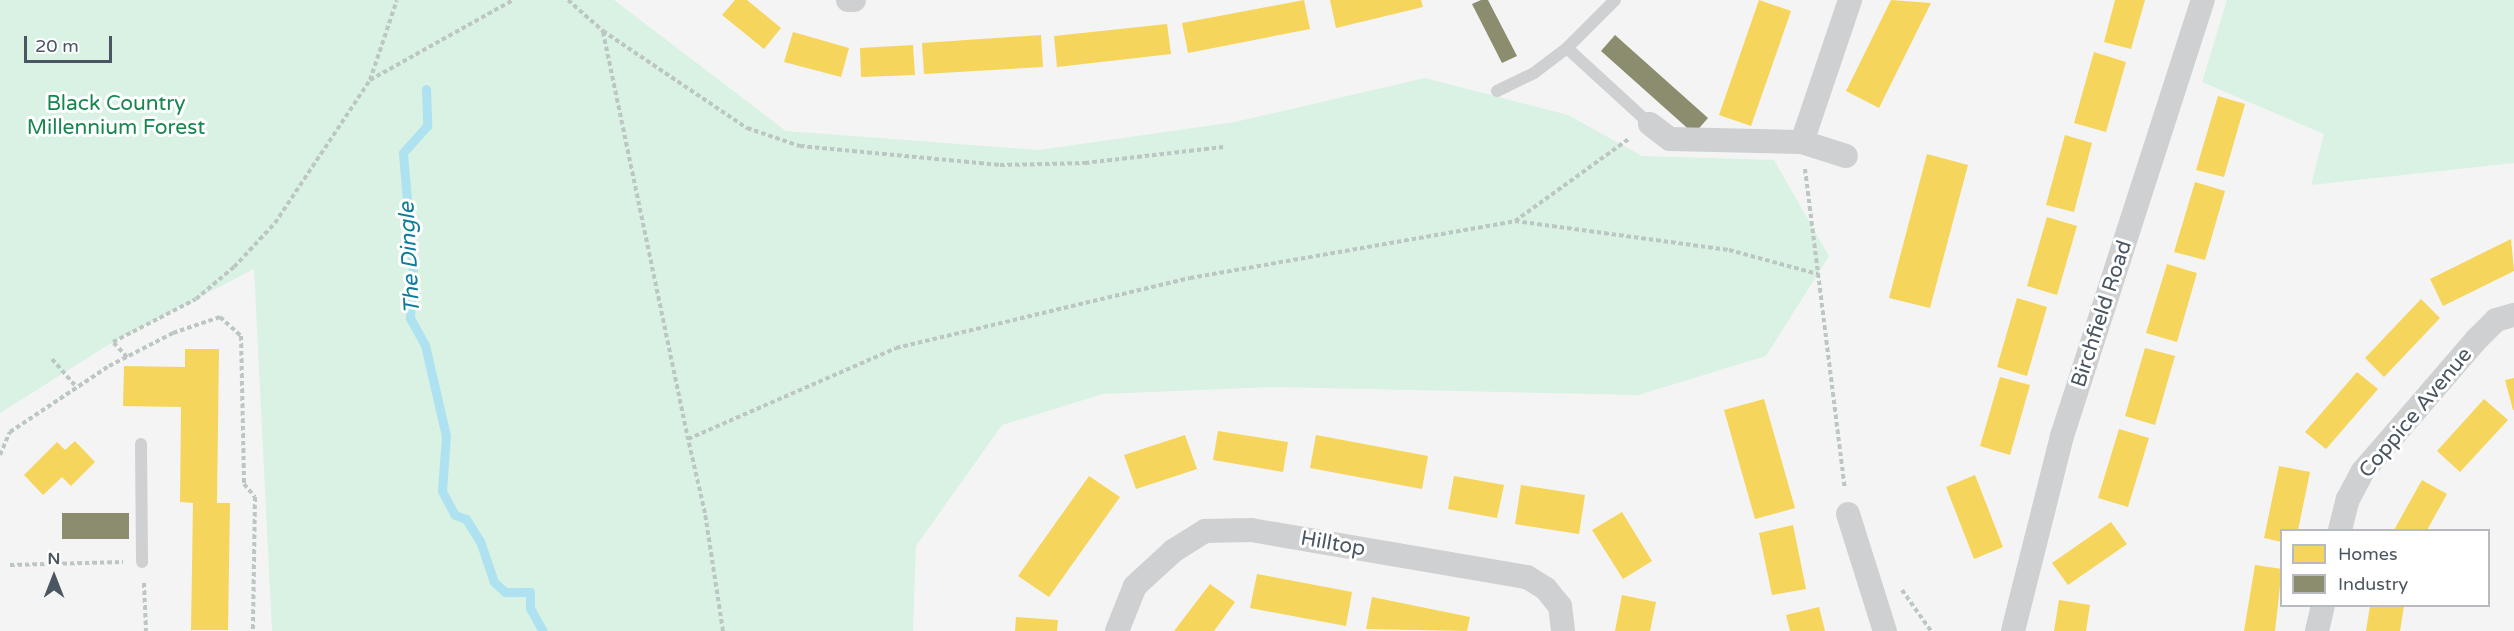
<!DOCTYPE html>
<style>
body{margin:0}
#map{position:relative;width:2514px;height:631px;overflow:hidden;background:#f4f4f4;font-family:"Varela Round",sans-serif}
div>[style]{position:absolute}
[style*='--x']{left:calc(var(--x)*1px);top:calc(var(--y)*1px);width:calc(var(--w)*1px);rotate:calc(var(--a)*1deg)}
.green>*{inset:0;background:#d9f2e3}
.homes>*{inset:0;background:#f6d55c}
.industry>*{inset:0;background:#8c8c6e}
.stream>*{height:9px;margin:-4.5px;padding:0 4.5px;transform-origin:4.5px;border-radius:4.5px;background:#aee2f0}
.path>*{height:4px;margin-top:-2px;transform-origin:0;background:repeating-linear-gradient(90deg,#bcc7c4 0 4.5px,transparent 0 7.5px)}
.service>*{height:12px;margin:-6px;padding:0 6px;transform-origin:6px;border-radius:6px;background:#ced0d2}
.minor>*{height:24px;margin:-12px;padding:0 12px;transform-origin:12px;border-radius:12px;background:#ced0d2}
span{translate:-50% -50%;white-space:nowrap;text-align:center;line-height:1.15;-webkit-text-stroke:6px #fff;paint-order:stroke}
.park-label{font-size:21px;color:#17864f}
.street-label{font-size:21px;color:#4a5661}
.water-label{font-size:22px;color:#0c7c9b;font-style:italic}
.legend{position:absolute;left:2280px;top:529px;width:210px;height:78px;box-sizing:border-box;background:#fff;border:2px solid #b7bbc0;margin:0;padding:8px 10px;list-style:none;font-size:18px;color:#4a5661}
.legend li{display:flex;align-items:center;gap:12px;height:30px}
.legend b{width:30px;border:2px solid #b7bbc0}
.north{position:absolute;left:24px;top:547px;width:60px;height:60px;-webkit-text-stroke:4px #fff;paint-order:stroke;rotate:0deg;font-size:16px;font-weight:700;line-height:24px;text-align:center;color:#4a5661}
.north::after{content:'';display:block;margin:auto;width:21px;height:27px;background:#4a5661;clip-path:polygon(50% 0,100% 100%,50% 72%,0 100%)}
.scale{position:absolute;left:24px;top:36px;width:88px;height:27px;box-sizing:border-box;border:3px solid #4a5661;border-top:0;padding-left:8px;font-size:18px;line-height:21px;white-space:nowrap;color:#4a5661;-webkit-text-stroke:4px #fff;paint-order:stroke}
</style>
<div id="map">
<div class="green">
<div style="clip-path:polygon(0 0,614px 0,786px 131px,1039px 150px,1235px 122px,1425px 78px,1568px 115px,1642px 156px,1774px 160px,1829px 256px,1766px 356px,1638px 395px,1275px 387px,1103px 394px,1002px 425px,916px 546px,913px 631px,272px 631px,254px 269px,113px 342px,0 413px)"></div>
<div style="clip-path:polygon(2227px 0,2514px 0,2514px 163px,2311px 185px,2324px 134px,2202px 82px)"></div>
</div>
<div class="homes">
<div style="clip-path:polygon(735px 0,747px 0,781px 28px,764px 49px,722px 15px)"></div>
<div style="clip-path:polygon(1304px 0,1310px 29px,1188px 53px,1182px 23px)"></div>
<div style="clip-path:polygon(1330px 0,1421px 0,1423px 7px,1336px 28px)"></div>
<div style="clip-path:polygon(1759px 0,1791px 11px,1751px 126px,1719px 115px)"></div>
<div style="clip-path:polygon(1891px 0,1931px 3px,1879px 108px,1846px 91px)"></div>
<div style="clip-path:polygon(2115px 0,2145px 0,2131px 49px,2104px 42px)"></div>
<div style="clip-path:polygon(1167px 24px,1171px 54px,1057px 67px,1054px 36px)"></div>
<div style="clip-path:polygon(793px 32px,849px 48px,841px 77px,784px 62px)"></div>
<div style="clip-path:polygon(1041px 35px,1043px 67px,924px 74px,922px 43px)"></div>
<div style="clip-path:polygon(913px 45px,915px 75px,861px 77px,860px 48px)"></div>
<div style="clip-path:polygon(2094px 52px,2126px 62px,2106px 132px,2074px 123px)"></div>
<div style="clip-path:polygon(2218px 96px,2245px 104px,2224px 177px,2196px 170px)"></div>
<div style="clip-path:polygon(2065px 135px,2092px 143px,2074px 212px,2046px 205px)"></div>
<div style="clip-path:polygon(1927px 154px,1968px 165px,1930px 308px,1889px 298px)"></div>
<div style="clip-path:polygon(2195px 182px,2225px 191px,2205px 260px,2174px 252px)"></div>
<div style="clip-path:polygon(2047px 217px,2077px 226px,2057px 295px,2027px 286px)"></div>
<div style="clip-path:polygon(2511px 239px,2514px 271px,2443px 306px,2430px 279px)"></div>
<div style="clip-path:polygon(2167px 264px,2197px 273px,2177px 342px,2146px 333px)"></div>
<div style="clip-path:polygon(2017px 298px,2047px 307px,2027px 376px,1997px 367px)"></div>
<div style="clip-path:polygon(2421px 299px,2440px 318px,2384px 377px,2365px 358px)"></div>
<div style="clip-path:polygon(2145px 348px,2175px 356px,2155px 425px,2125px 416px)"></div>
<div style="clip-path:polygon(185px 349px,219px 349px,217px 503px,230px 503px,228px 630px,191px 630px,193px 503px,180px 502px,181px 407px,123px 406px,124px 366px,185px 367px)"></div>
<div style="clip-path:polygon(2357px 372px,2378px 389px,2326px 449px,2305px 432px)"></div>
<div style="clip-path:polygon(2000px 377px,2030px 385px,2010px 455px,1980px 446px)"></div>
<div style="clip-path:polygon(2514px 378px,2514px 410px,2513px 410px,2505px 380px)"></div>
<div style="clip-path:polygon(1764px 399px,1795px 508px,1755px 519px,1724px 410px)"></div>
<div style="clip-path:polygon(2484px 399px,2508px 420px,2460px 472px,2437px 451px)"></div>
<div style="clip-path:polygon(2119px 429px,2149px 438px,2128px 507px,2098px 498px)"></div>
<div style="clip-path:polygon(1218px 431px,1288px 442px,1283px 472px,1213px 460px)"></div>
<div style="clip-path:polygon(1185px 435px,1197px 469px,1136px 489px,1124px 455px)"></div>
<div style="clip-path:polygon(1316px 435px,1428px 456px,1422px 489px,1310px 468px)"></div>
<div style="clip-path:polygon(75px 441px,95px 462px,71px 486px,62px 477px,43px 495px,24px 475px,57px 442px,65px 450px)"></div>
<div style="clip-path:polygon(2279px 466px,2310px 472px,2298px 530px,2282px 530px,2282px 542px,2264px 538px)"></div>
<div style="clip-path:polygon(1975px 475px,2003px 547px,1974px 559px,1946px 487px)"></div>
<div style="clip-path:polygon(1089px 476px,1120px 497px,1049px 597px,1018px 576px)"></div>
<div style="clip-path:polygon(1454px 476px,1504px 485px,1497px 518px,1448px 509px)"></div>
<div style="clip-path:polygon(2422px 480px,2447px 494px,2427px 530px,2394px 530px)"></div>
<div style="clip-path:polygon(1521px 485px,1585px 495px,1579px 534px,1515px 524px)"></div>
<div style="clip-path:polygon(1622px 512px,1652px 561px,1623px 579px,1592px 530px)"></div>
<div style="clip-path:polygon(2111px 522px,2127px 544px,2068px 585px,2052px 563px)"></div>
<div style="clip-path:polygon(1793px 525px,1806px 589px,1772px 595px,1759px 533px)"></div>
<div style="clip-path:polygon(2255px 565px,2282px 569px,2275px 631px,2244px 631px)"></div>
<div style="clip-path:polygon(1257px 574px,1352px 592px,1346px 626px,1250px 608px)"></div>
<div style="clip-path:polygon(1210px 584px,1235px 602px,1214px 631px,1174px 631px)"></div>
<div style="clip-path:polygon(1622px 595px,1656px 602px,1650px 631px,1615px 631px)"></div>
<div style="clip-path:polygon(1372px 597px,1470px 617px,1467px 631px,1366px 629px)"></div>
<div style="clip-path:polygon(2059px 600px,2090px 605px,2086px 631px,2054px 631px)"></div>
<div style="clip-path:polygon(2370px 606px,2404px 606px,2400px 631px,2366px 631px)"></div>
<div style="clip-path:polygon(1819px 607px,1825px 631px,1790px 631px,1786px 615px)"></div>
<div style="clip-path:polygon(1016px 617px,1058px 620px,1057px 631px,1015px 631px)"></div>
</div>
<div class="industry">
<div style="clip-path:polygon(1481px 0,1488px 0,1517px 56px,1502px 63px,1472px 4px)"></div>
<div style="clip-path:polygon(1615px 35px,1708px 118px,1694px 134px,1601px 51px)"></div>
<div style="clip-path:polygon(62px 513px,129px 513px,129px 539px,62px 539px)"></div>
</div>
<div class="stream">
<div style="--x:426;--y:89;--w:37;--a:88"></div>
<div style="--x:427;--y:126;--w:36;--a:132"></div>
<div style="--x:403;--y:153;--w:118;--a:85.2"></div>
<div style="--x:413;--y:271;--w:47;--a:93.7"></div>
<div style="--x:410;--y:318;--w:31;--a:61"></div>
<div style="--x:425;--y:345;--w:93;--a:77"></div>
<div style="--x:446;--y:436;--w:55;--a:94.2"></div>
<div style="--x:442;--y:491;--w:27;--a:62"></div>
<div style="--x:455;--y:515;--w:12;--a:20"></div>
<div style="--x:466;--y:519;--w:26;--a:58"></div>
<div style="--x:480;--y:541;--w:43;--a:71.1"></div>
<div style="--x:494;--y:582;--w:15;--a:42"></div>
<div style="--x:505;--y:592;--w:25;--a:0"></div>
<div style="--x:530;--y:592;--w:16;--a:90"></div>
<div style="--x:530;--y:608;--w:26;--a:61"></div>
</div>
<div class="path">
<div style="--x:568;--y:0;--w:47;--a:41.5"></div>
<div style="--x:603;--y:31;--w:174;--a:34"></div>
<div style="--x:747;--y:128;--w:56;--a:18.8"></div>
<div style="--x:800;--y:146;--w:201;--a:5.4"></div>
<div style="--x:1000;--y:165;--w:85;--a:-1.3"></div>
<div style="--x:1085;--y:163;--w:139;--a:-6.6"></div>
<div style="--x:603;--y:32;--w:416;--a:78.2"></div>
<div style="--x:370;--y:80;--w:164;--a:-29.2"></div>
<div style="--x:1805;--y:169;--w:322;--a:82.9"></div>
<div style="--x:1515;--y:221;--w:142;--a:-35.8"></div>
<div style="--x:127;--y:357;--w:21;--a:-133"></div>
<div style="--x:113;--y:342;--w:93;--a:-27.4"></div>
<div style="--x:196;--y:299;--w:50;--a:-40.1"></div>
<div style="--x:234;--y:267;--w:60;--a:-47"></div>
<div style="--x:275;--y:223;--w:172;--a:-56.4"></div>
<div style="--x:370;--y:80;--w:84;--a:-71.4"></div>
<div style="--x:52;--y:359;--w:37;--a:49"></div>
<div style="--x:0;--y:455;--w:25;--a:-67"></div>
<div style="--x:10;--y:432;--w:119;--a:-33.7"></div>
<div style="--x:109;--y:366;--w:72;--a:-27.3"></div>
<div style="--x:173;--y:333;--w:50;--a:-18.8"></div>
<div style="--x:220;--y:317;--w:28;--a:42"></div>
<div style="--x:241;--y:336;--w:148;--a:88.8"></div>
<div style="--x:244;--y:484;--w:17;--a:50"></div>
<div style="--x:255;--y:497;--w:134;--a:90.9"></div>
<div style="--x:10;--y:565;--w:113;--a:-1.5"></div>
<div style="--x:144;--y:583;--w:48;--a:87.6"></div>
<div style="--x:1902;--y:590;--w:50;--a:54.7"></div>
<div style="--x:723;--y:631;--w:119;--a:-98.7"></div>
<div style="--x:705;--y:513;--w:76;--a:-102.9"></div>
<div style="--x:688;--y:439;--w:227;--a:-23.6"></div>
<div style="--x:896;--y:348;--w:302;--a:-13.4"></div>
<div style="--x:1190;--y:278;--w:330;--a:-9.9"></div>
<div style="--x:1515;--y:221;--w:216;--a:7.7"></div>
<div style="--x:1729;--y:250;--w:92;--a:15.1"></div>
</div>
<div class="service">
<div style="--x:1567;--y:48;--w:68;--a:-45"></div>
<div style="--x:1497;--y:91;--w:41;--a:-25.9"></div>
<div style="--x:1534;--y:73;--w:41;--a:-37.1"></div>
<div style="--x:1567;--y:48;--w:113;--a:42.5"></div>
<div style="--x:141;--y:444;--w:118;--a:89.5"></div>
</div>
<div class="minor">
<div style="--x:848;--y:0;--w:6;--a:0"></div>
<div style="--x:1650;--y:124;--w:25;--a:37"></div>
<div style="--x:1670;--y:139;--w:132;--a:1.3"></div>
<div style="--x:1802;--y:142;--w:46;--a:17.7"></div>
<div style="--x:1802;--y:142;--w:150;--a:-71.3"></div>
<div style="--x:1848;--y:514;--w:123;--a:72.5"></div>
<div style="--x:2340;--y:530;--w:32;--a:-76"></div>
<div style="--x:2348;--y:499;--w:32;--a:-62"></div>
<div style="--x:2363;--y:471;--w:174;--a:-49.2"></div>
<div style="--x:2477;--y:339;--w:27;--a:-45"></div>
<div style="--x:2496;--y:320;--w:19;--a:-16"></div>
<div style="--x:1117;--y:631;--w:48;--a:-68.2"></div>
<div style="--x:1135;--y:586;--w:52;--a:-42.6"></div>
<div style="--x:1173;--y:551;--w:38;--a:-32"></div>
<div style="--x:1205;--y:531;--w:46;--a:-1.2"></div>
<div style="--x:1251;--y:530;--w:280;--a:9.7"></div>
<div style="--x:1527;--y:577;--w:22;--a:32"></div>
<div style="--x:1546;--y:589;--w:22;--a:51"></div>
<div style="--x:1560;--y:606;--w:25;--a:83"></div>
<div style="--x:2013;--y:631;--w:201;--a:-75.9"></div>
<div style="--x:2062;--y:436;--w:458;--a:-72.1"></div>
<div style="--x:2317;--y:631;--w:26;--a:-77"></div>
</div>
<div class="park-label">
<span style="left:116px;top:116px">Black Country<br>Millennium Forest</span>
</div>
<div class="street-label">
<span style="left:2102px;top:314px;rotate:-72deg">Birchfield Road</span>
<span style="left:2416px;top:413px;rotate:-50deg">Coppice Avenue</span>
<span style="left:1333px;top:544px;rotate:10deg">Hilltop</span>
</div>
<div class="water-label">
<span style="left:410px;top:258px;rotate:-93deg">The Dingle</span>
</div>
<ul class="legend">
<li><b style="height:16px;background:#f6d55c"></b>Homes</li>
<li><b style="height:16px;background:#8c8c6e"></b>Industry</li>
</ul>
<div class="north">N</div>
<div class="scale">20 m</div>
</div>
